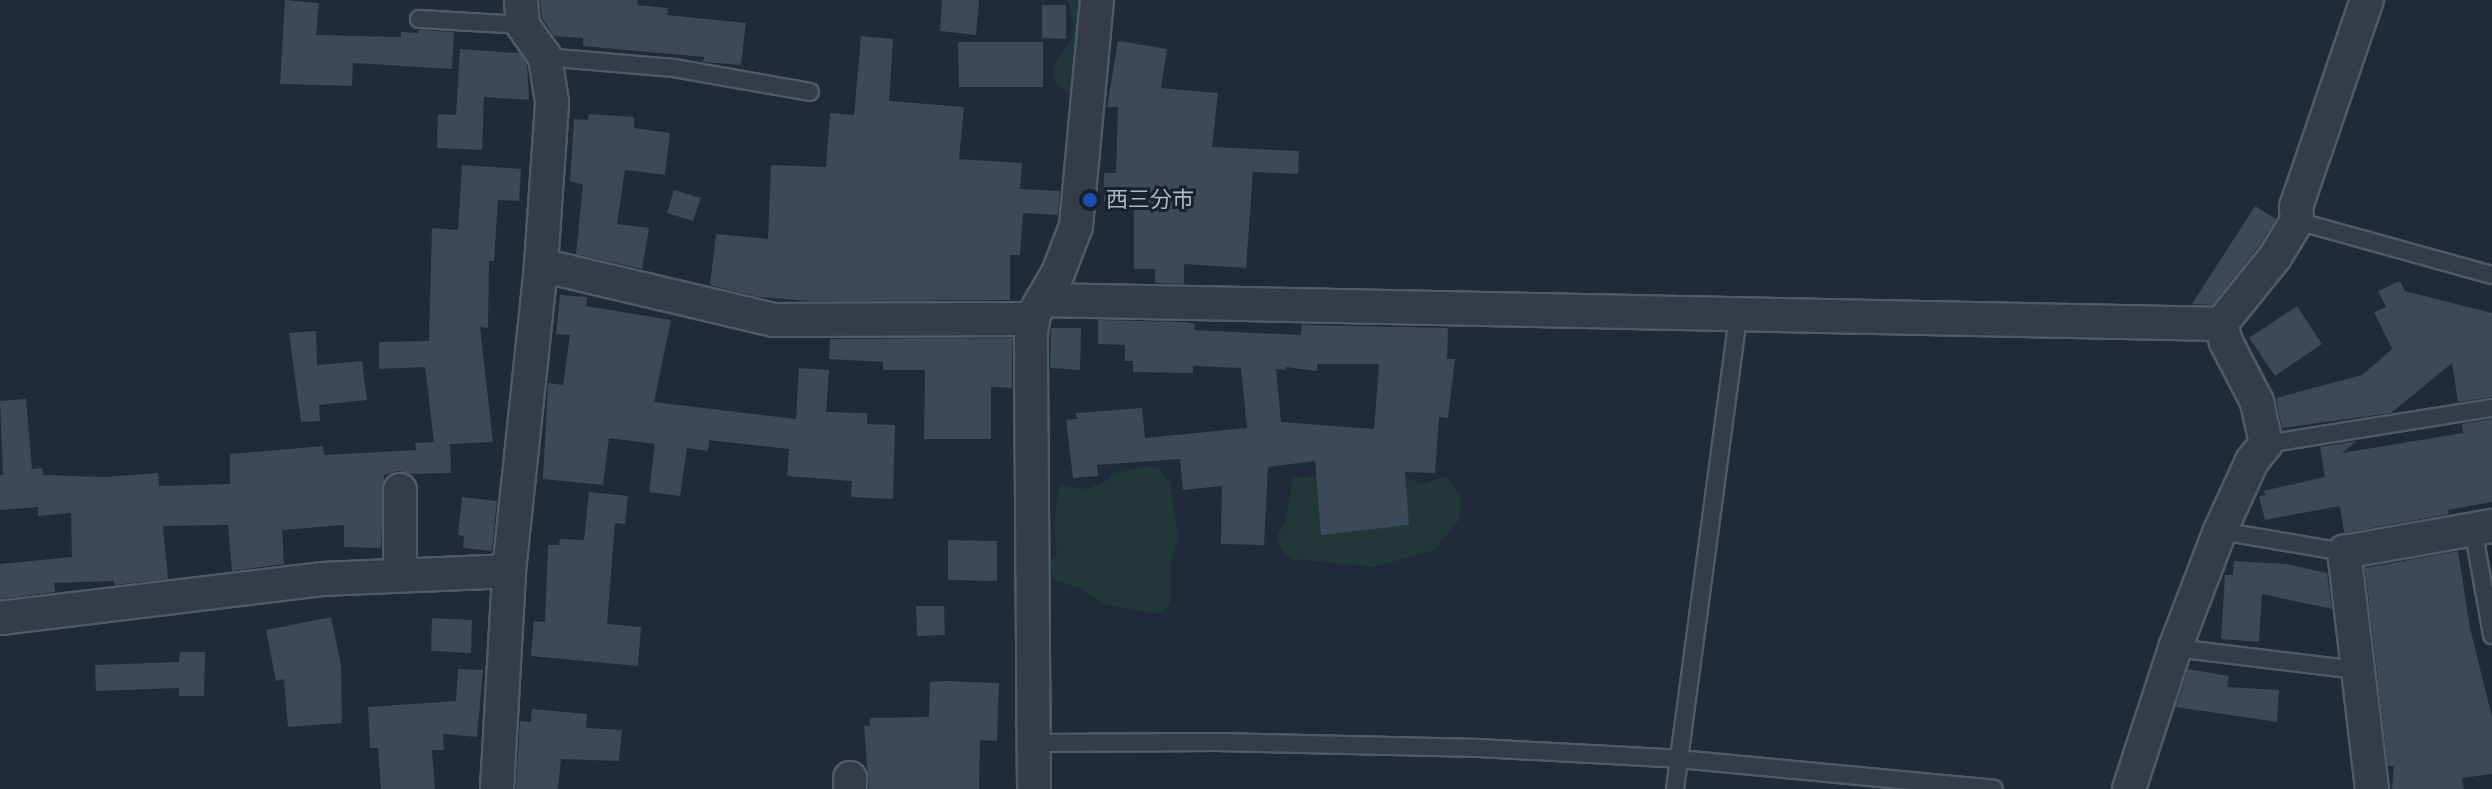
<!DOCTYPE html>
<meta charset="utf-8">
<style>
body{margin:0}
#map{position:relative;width:2492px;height:789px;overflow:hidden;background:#1f2b38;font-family:"Roboto Condensed","Noto Sans JP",sans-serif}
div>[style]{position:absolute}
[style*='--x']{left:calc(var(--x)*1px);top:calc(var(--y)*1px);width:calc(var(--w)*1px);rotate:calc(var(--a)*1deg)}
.green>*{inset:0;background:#213739}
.building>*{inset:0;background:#3b4958}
.roads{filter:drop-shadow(2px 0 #505a66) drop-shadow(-2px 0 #505a66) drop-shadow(0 2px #505a66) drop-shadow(0 -2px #505a66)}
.lane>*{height:16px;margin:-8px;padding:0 8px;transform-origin:8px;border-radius:8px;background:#333c48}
.street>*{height:32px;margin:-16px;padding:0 16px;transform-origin:16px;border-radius:16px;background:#333c48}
.dots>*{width:22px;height:22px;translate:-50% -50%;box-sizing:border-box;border:4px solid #19212d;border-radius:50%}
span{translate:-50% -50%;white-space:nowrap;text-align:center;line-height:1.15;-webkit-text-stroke:6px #19212d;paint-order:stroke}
.poi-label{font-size:22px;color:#adb7c5}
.left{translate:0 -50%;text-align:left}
</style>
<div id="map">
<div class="green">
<div style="clip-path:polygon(1068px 0,1092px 0,1080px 94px,1070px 96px,1054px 80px,1056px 61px,1071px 41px,1074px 25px)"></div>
<div style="clip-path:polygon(1148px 466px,1160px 470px,1170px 482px,1178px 536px,1170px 565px,1170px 604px,1162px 614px,1106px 605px,1082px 589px,1054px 580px,1050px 564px,1057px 554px,1054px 526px,1059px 485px,1087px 489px,1108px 480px,1110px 474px)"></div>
<div style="clip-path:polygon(1355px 473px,1399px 476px,1423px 484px,1446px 476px,1461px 496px,1459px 520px,1434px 550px,1374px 567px,1293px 559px,1281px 550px,1278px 534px,1286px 522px,1293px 478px)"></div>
</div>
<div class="building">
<div style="clip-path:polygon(285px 0,319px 3px,316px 35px,401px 37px,401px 32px,418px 33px,418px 30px,454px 32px,452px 69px,353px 63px,352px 86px,280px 84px)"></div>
<div style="clip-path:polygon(540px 0,638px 0,637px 5px,668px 8px,667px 15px,746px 23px,741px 65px,703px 62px,704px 57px,583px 46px,583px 38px,554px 36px,542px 18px)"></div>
<div style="clip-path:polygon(942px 0,979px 0,976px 35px,940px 31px)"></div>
<div style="clip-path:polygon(1042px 5px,1066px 5px,1066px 39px,1042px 38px)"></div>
<div style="clip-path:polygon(861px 36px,893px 39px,889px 101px,964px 107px,959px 159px,1022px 163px,1020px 189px,1060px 191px,1058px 215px,1023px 213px,1020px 255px,1010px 255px,1010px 300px,812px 301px,759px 297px,710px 285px,716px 234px,768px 239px,771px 165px,826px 167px,830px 113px,854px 115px)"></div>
<div style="clip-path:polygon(1118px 41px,1167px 49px,1161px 88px,1218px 93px,1212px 147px,1299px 151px,1298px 174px,1253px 172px,1246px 268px,1184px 264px,1184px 284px,1155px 283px,1155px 269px,1134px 269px,1134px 202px,1104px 202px,1104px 173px,1116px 173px,1118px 107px,1107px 107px)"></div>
<div style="clip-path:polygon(958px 42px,1043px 42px,1043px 87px,959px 87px)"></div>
<div style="clip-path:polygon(460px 49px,519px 53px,527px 64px,529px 100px,484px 97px,482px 150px,437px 148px,438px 114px,456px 115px)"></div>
<div style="clip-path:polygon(589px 114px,634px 117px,634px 128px,670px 133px,665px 175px,625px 170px,617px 224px,649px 228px,642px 269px,576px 254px,583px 185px,570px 181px,574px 119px,588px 120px)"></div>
<div style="clip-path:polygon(462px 165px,521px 169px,519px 201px,498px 200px,494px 261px,489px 261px,488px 328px,480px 327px,493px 442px,450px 444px,451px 473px,411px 474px,399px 471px,384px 475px,381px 548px,344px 547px,344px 525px,282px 530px,284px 564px,232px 571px,228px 525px,163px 526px,168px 579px,114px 585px,114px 581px,54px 583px,55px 592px,0 599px,0 564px,72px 557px,71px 513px,38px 516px,38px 507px,0 510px,0 475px,3px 475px,0 401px,26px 399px,32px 469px,42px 468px,43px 475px,104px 477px,158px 473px,159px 486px,230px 484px,230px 454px,323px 446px,324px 455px,416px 450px,415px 443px,434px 442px,425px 367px,379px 369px,379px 342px,429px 341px,432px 228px,458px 230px)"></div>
<div style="clip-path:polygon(674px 190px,701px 198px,693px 221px,667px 213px)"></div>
<div style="clip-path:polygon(2255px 206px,2276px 219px,2259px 246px,2212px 305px,2192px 304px)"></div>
<div style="clip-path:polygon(2400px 281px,2405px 291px,2492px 313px,2492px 397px,2458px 402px,2452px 363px,2391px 413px,2282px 428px,2276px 398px,2362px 375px,2392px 349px,2374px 312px,2386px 307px,2378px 291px)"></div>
<div style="clip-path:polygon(560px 295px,587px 297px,586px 306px,671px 320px,654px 402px,796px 419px,799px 368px,829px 370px,826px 412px,867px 413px,867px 424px,895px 425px,893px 499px,851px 497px,852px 481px,787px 476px,789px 449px,709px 440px,708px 451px,687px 448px,680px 496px,649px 492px,655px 444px,609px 438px,603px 485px,543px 479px,548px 383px,563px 385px,570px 335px,556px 334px)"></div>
<div style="clip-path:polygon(2297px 306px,2322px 344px,2275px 376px,2249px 338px)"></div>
<div style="clip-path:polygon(evenodd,1098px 320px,1184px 322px,1195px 324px,1194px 330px,1301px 335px,1302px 325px,1448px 328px,1447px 359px,1455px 359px,1448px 418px,1439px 417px,1435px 473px,1405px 472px,1409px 525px,1321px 535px,1315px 461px,1268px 467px,1264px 545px,1221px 544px,1222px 486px,1183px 490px,1180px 459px,1097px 465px,1098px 476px,1073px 478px,1066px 420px,1077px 419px,1076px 413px,1142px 408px,1145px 438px,1247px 428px,1241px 368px,1193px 366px,1193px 373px,1133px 372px,1133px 361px,1125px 361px,1125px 345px,1098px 344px,1098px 320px,1317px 364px,1379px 364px,1374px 429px,1281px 422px,1276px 369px,1286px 370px,1286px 367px,1317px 371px,1317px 364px)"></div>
<div style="clip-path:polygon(1051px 328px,1081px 328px,1080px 370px,1050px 368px)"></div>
<div style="clip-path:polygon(316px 331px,317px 365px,362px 361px,367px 400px,319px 405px,320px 421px,301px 422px,289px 333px)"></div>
<div style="clip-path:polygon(1012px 338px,1012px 388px,991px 387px,991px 439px,924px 439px,925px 370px,883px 370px,883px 362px,829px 359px,830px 339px)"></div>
<div style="clip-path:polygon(2492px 419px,2492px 502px,2448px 510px,2449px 514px,2344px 533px,2340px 506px,2265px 520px,2259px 496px,2266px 495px,2263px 491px,2325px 477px,2320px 447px,2357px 441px,2342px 453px,2463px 433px,2462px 424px)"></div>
<div style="clip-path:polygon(589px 492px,628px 496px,625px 524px,615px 523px,607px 624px,641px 627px,638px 666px,531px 656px,534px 621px,545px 622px,548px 545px,559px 545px,560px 539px,584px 540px)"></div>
<div style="clip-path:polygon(462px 497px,497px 501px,492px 551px,463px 548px,464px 536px,458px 535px)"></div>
<div style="clip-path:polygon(948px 540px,997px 541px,997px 581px,948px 580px)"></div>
<div style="clip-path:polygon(2458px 551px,2470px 628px,2492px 717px,2492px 774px,2462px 778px,2464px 789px,2392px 789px,2394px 766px,2388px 766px,2365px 568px)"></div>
<div style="clip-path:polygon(2234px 561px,2287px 564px,2327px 573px,2332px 609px,2262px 594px,2259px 642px,2221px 639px,2225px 575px,2233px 575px)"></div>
<div style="clip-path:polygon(916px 606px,944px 606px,945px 635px,917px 636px)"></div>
<div style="clip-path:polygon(331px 617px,341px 665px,342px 723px,288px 727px,284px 679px,276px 681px,266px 630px)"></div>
<div style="clip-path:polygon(432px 618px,472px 620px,471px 653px,431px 651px)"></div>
<div style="clip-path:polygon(180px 652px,205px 652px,204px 696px,179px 696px,179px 688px,96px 691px,95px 665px,179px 662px)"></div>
<div style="clip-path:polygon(458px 669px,483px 670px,477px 737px,443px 734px,444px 750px,432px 750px,435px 789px,381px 789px,378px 748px,370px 748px,368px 707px,456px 701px)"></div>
<div style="clip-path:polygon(2188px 669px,2229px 676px,2227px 687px,2279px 690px,2277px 722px,2176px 707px)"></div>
<div style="clip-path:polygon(944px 681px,999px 683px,997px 741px,980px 740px,979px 789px,869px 789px,864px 726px,870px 726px,870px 718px,929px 717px,930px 682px)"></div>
<div style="clip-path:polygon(532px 709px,587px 714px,586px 728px,622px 730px,619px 761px,561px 759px,558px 789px,516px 789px,520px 721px,531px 722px)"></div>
</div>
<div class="roads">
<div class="lane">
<div style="--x:419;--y:19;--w:104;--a:3.3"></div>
<div style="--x:545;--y:57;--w:129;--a:4.9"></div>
<div style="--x:674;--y:68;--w:138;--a:10"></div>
<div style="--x:2297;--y:221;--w:202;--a:15.5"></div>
<div style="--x:2266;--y:444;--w:229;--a:-9.1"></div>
<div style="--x:2473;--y:529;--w:108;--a:79.8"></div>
<div style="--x:2220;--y:531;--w:126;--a:9.6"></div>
<div style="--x:2175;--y:648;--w:183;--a:6.9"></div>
<div style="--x:1035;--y:743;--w:182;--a:-0.3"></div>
<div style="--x:1217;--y:742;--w:262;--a:1.3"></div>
<div style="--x:1479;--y:748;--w:200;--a:3.1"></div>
<div style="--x:1679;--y:759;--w:316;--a:5.4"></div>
<div style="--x:1675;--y:789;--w:479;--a:-82.4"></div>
</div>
<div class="street">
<div style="--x:541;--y:265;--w:238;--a:13.3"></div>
<div style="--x:773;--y:320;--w:260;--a:-0.2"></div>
<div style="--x:1042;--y:300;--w:1179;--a:1.17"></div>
<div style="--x:400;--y:490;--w:85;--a:90"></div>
<div style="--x:0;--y:618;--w:324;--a:-6.9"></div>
<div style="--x:322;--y:579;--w:187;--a:-2.4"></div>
<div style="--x:497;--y:789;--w:218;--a:-86.8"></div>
<div style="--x:509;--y:571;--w:308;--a:-84"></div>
<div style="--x:541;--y:265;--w:163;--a:-86.1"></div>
<div style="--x:552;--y:102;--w:46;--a:-98.8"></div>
<div style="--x:545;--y:57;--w:39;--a:-125"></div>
<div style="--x:523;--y:25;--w:25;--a:-95"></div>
<div style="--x:850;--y:789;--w:11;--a:-90"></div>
<div style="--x:1034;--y:789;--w:456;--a:-90.4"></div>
<div style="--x:1031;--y:333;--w:19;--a:-81"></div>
<div style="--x:1034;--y:314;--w:48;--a:-59.7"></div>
<div style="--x:1058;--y:273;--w:50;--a:-69"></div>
<div style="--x:1076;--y:226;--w:227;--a:-84.7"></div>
<div style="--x:2129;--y:789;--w:148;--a:-71.9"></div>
<div style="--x:2175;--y:648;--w:125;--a:-69"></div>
<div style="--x:2220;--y:531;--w:77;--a:-65.4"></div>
<div style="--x:2252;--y:461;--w:22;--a:-51"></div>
<div style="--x:2266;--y:444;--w:43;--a:-102.1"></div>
<div style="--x:2257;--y:402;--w:68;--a:-117.3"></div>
<div style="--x:2226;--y:342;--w:19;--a:-106"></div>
<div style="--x:2221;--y:324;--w:86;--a:-51.1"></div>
<div style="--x:2275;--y:257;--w:42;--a:-58.6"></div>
<div style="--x:2297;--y:221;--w:14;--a:-94"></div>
<div style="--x:2296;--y:207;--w:219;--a:-71.1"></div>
<div style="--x:2372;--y:789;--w:239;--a:-96.7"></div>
<div style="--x:2344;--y:552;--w:150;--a:-10"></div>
</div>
</div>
<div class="dots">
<div style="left:1090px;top:200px;background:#1a4fb4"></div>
</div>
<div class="poi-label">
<span class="left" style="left:1106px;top:200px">西三分市</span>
</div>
</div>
